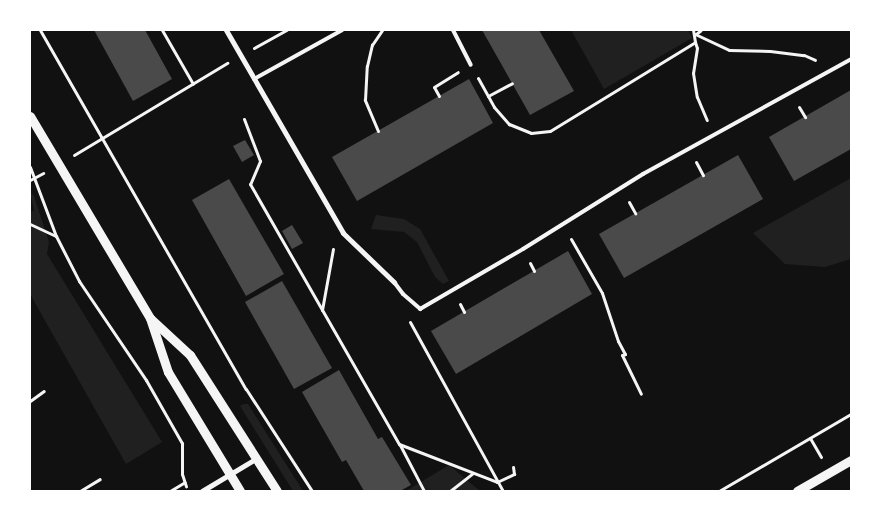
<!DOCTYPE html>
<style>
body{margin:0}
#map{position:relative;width:881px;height:521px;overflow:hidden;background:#111;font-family:"Roboto Condensed",sans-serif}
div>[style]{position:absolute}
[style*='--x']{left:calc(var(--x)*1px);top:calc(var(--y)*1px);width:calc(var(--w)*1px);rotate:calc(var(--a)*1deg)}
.green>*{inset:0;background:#202020}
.building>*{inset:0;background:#4a4a4a}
.path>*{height:3px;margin:-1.5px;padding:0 1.5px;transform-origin:1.5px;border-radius:1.5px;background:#f5f5f5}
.service>*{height:4px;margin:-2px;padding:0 2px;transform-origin:2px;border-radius:2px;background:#f5f5f5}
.minor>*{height:5px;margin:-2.5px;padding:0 2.5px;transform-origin:2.5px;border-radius:2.5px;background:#f5f5f5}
.tertiary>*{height:9px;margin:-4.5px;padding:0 4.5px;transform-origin:4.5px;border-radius:4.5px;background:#f5f5f5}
span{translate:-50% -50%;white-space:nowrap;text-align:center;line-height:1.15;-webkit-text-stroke:4.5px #fff;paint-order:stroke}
.frame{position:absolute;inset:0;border:31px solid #fff;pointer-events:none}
</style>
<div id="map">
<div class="green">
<div style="clip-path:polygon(571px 30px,688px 30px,692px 38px,604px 89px)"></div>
<div style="clip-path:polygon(851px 178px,851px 259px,825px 267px,785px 264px,753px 233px)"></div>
<div style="clip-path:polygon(30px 192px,34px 196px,49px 242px,47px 254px,162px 442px,126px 464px,30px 294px,30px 214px,34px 210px)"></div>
<div style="clip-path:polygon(376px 215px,404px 219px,420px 229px,449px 281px,443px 284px,435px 277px,417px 242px,404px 232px,371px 229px)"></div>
<div style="clip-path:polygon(244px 404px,248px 404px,303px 491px,293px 491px,240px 406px)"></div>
<div style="clip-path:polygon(449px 465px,480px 491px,406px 491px)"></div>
</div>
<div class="building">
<div style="clip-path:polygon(94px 30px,145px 30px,172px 79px,133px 101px)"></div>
<div style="clip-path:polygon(482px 30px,539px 30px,574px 91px,530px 115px)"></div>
<div style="clip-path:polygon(469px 79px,493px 123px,357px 201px,332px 157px)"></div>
<div style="clip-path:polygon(851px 90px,851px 149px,794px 181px,769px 137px)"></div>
<div style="clip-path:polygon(245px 140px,254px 155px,242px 162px,233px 146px)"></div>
<div style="clip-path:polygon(738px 155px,763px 199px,624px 278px,599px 234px)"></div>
<div style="clip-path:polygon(229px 179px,284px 274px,246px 296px,192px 200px)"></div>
<div style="clip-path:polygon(292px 225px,303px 243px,292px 249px,282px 231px)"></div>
<div style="clip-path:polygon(568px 251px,592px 294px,456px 374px,431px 331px)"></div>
<div style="clip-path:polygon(282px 281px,332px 368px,294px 389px,245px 302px)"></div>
<div style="clip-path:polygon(339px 370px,378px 439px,382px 437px,411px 485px,400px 491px,364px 491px,346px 460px,342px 462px,302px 392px)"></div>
</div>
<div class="path">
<div style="--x:40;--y:30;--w:414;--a:60.2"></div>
<div style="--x:246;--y:389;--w:121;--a:57.1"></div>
<div style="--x:162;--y:30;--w:62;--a:60.1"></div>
<div style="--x:695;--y:34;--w:38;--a:25"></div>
<div style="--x:729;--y:50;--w:41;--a:1.4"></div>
<div style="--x:770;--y:51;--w:34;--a:7"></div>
<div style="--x:804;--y:55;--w:12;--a:24"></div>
<div style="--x:696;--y:34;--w:6;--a:-39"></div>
<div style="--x:695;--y:42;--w:6;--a:72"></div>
<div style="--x:697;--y:48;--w:25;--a:99"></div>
<div style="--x:693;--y:73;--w:24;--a:81"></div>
<div style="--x:697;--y:97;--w:25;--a:67"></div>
<div style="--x:254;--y:48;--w:37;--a:-29"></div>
<div style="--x:478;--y:78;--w:33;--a:61"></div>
<div style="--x:494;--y:107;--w:23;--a:49"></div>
<div style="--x:509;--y:124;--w:24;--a:22"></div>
<div style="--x:531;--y:133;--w:19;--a:-6"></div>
<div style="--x:550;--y:131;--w:170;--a:-31.5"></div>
<div style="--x:695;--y:42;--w:12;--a:-99"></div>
<div style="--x:439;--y:96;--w:10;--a:-119"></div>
<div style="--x:434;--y:87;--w:28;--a:-32"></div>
<div style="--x:488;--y:96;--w:27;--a:-28"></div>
<div style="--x:799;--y:107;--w:12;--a:59"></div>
<div style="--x:244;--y:119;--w:45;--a:69.1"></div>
<div style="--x:260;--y:161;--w:25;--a:113"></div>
<div style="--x:250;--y:184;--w:300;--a:60.2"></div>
<div style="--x:399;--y:444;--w:105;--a:21.2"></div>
<div style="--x:497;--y:482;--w:19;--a:-25"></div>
<div style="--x:514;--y:474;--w:7;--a:-98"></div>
<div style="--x:378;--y:131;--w:34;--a:-113"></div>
<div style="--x:365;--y:100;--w:34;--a:-87"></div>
<div style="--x:367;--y:66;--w:22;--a:-77"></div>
<div style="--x:372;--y:45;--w:18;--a:-56"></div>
<div style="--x:74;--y:155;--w:179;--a:-31"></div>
<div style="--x:696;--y:162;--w:15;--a:62"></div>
<div style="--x:30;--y:167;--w:74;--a:69.4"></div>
<div style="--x:56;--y:236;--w:51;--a:62.9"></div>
<div style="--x:79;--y:281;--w:120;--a:55.9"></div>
<div style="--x:146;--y:380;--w:73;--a:60.3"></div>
<div style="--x:182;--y:443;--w:31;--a:90"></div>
<div style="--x:182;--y:474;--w:13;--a:72"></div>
<div style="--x:30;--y:180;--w:15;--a:-28"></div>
<div style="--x:629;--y:202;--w:13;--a:61"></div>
<div style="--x:30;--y:224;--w:29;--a:25"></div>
<div style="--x:571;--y:239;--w:62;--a:60.1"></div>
<div style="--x:602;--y:293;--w:51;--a:71.6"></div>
<div style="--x:618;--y:341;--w:15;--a:62"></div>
<div style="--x:625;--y:354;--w:3;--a:162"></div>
<div style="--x:622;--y:355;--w:43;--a:64"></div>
<div style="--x:530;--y:263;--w:9;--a:63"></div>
<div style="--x:460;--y:304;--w:9;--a:63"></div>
<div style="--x:322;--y:310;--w:62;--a:-79.8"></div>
<div style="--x:410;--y:322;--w:193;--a:61.2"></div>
<div style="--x:30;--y:401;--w:17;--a:-36"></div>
<div style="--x:810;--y:438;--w:22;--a:60"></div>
<div style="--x:400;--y:445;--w:52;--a:62.4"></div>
<div style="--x:80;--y:491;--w:23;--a:-31"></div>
<div style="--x:170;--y:491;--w:17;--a:-31"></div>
<div style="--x:450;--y:491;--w:29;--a:-38"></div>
<div style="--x:719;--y:491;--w:153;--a:-30.3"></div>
</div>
<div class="service">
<div style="--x:453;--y:30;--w:39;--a:63"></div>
<div style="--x:254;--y:79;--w:101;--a:-29.1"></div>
<div style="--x:394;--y:282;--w:15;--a:53"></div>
<div style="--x:403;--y:294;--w:23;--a:41"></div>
<div style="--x:420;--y:309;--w:119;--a:-30.2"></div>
<div style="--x:523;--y:249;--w:142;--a:-32"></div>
<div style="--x:643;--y:174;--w:238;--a:-28.9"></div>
</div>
<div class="minor">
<div style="--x:226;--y:30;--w:234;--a:60"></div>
<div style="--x:343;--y:233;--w:71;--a:43.9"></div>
<div style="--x:202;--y:491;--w:64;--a:-31"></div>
</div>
<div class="tertiary">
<div style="--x:30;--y:116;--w:235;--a:59.3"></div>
<div style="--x:150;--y:318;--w:57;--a:71.6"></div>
<div style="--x:168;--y:372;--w:139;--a:58.8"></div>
<div style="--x:151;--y:319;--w:53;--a:42.7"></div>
<div style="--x:190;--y:355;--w:161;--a:57.4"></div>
<div style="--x:797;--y:491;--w:62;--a:-29.9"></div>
</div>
<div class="frame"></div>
</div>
